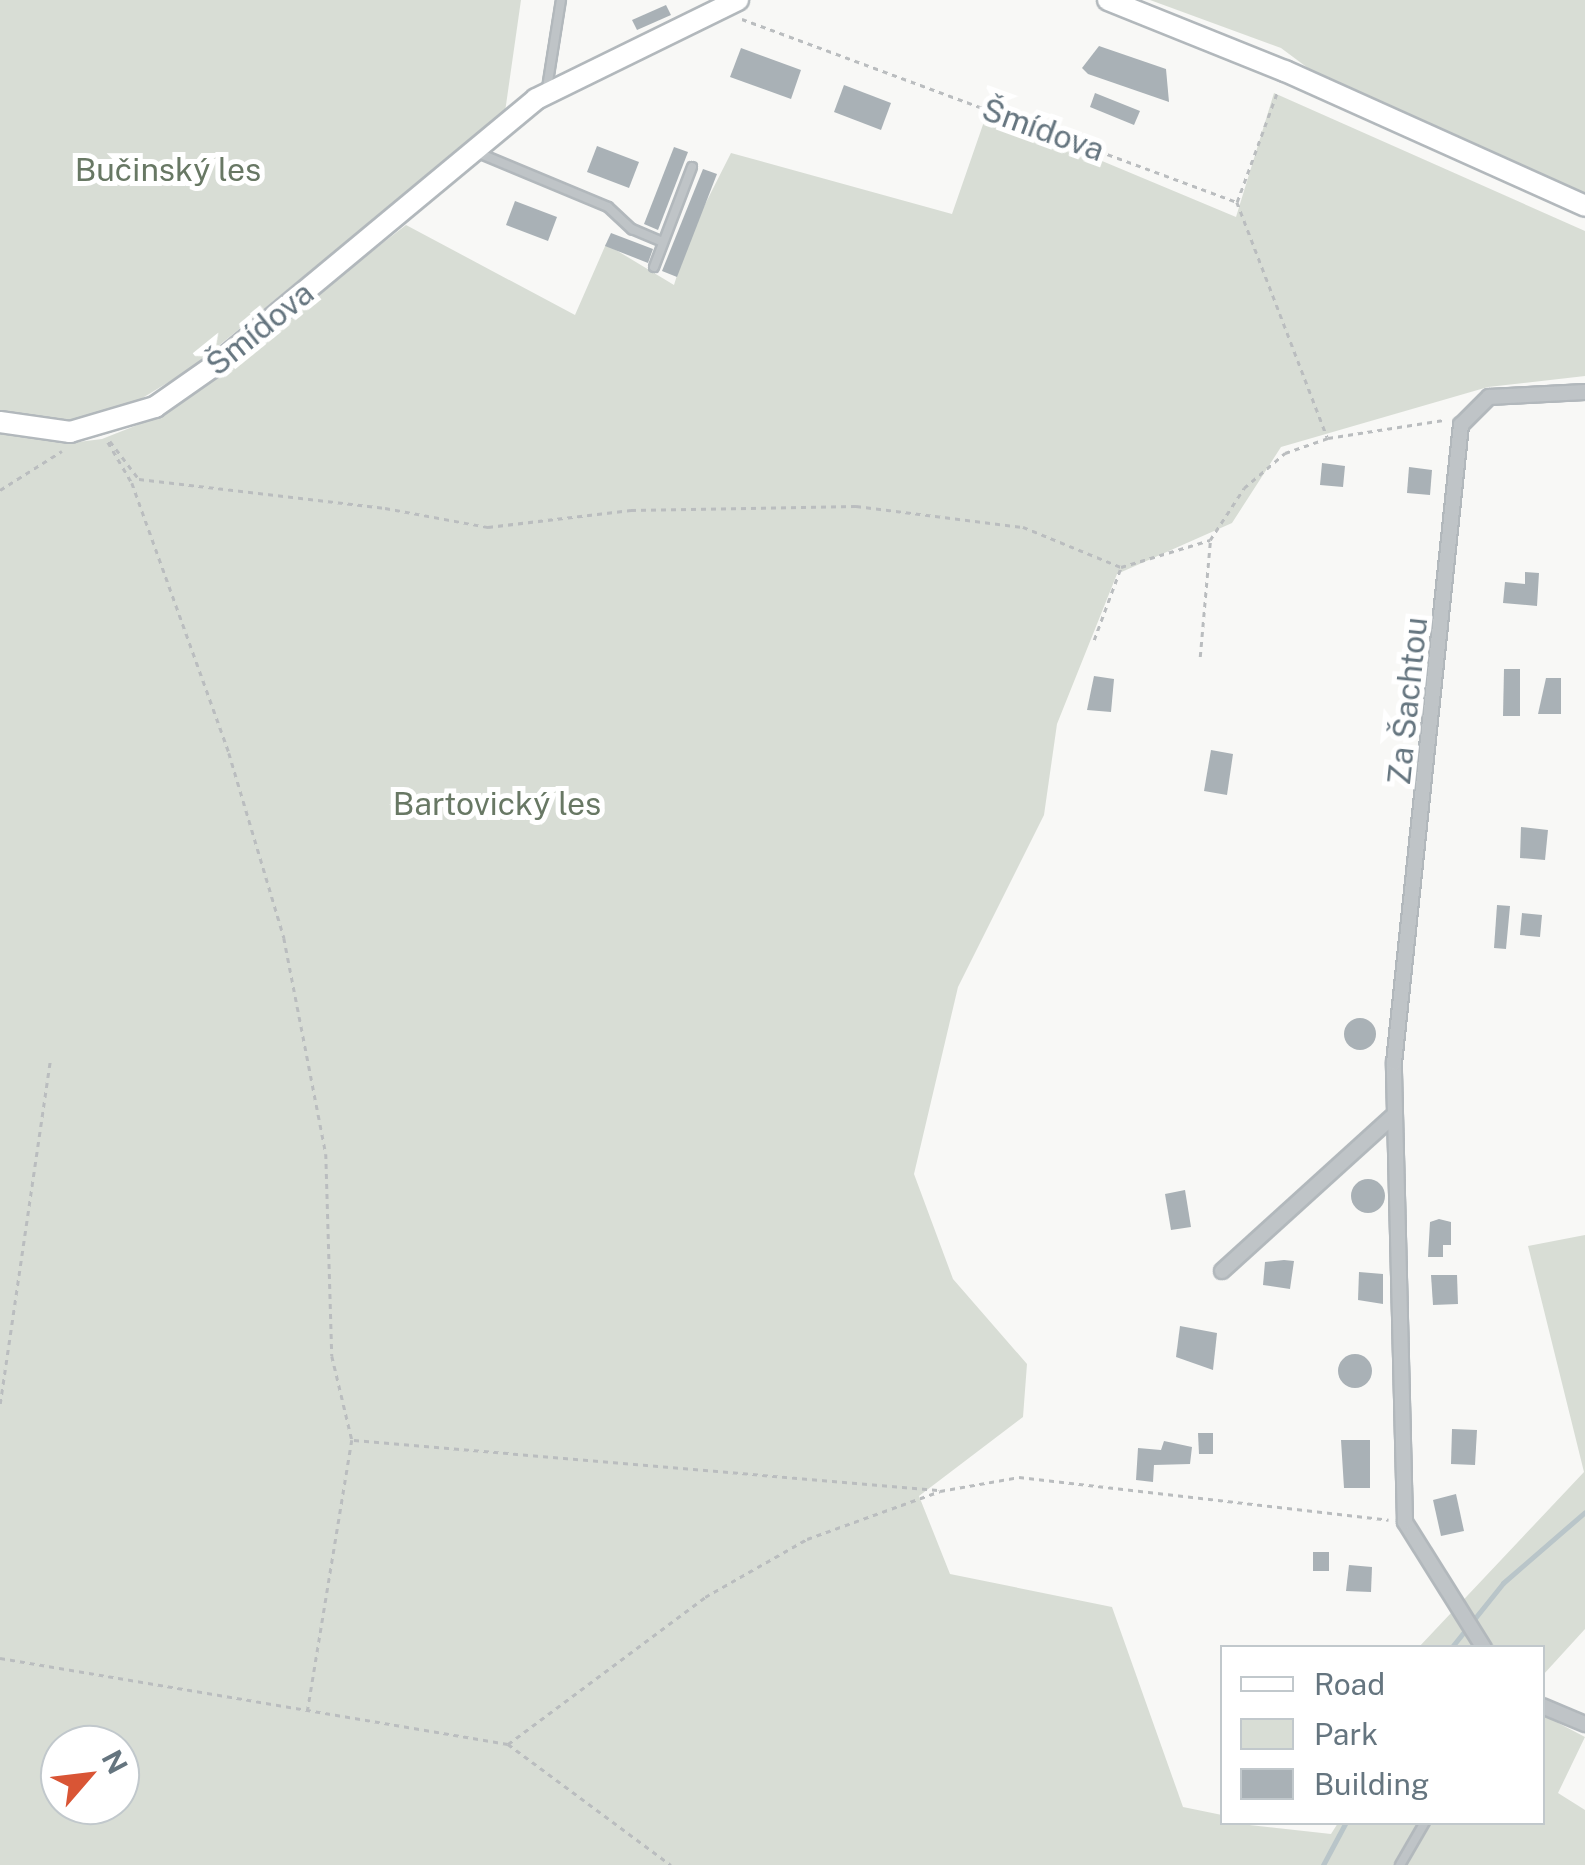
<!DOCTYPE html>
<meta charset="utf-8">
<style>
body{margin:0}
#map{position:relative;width:1585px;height:1865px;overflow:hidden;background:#f8f8f6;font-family:"Public Sans",sans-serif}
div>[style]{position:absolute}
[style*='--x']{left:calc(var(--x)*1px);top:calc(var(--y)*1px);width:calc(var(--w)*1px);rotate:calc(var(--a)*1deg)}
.green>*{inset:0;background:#d8ddd5}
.stream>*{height:5px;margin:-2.5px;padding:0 2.5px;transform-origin:2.5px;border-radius:2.5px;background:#b9c5c9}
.building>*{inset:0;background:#a9b1b6}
.round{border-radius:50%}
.path>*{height:2.5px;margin-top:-1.25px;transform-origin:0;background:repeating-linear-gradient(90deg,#babdbf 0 5px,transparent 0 10px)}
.roads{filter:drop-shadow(2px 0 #b2b8bc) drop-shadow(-2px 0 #b2b8bc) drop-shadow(0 2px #b2b8bc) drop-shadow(0 -2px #b2b8bc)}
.lane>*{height:8px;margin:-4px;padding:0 4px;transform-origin:4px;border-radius:4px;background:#bfc4c7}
.street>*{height:14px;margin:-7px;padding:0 7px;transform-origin:7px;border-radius:7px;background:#bfc4c7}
.secondary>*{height:20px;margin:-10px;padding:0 10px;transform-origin:10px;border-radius:10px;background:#fff}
span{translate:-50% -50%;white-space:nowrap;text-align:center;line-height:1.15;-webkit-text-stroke:10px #fff;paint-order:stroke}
.street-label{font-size:32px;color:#65757f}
.park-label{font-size:32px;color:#687864}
.legend{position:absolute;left:1220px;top:1645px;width:325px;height:180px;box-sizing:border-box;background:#fff;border:2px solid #c1c8cc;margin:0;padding:12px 18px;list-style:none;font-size:30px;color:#65757f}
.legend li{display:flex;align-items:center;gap:20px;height:50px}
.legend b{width:50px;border:2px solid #c1c8cc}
.north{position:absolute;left:40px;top:1725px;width:100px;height:100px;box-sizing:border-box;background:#fff;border:2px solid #c1c8cc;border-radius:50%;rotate:62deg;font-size:28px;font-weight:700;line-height:40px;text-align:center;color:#65757f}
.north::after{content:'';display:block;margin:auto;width:35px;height:45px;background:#d95535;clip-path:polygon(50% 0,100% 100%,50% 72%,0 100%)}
</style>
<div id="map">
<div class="green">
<div style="clip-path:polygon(0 0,521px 0,505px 112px,190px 369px,126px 408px,69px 420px,0 411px)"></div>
<div style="clip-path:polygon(1150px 0,1585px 0,1585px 196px,1324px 80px,1281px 48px)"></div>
<div style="clip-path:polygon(evenodd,1274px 93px,1585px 231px,1585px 376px,1488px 387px,1281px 447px,1232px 523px,1117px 574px,1057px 724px,1044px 815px,958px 987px,914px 1174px,953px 1279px,1027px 1364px,1023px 1417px,919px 1496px,950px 1574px,1112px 1607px,1183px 1807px,1222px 1815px,1222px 1822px,1331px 1834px,1338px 1823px,1542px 1822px,1543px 1715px,1585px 1737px,1558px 1793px,1585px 1810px,1585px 1865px,0 1865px,0 434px,70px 443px,102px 439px,160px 416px,406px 225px,575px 315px,606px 244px,674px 285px,690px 234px,731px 153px,952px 214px,987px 113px,1236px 217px,1274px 93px,60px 1745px,120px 1745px,120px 1805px,60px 1805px,60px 1745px)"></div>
<div style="clip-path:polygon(1585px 1235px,1585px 1629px,1543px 1675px,1542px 1648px,1418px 1648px,1584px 1472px,1528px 1246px)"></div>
</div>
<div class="stream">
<div style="--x:1451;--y:1648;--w:83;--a:-51.3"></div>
<div style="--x:1503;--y:1583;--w:108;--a:-40.9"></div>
<div style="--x:1323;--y:1865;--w:49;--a:-61.9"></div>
</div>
<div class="building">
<div style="clip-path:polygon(666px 5px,671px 15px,637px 30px,632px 20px)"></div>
<div style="clip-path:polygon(1099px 46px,1166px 69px,1169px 102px,1088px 74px,1082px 68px)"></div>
<div style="clip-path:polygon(741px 48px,801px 70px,791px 99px,730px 77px)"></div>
<div style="clip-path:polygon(844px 85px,891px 103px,881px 130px,834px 112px)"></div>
<div style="clip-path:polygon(1095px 93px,1140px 111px,1134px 125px,1090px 107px)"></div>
<div style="clip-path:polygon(597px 146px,639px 162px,629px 188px,587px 172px)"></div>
<div style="clip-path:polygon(674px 147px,688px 152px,658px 230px,644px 224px)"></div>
<div style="clip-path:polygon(703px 169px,717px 174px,677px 277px,662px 271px)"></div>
<div style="clip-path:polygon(515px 201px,557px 217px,548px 241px,506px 225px)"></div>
<div style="clip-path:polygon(611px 233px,653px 249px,648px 263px,605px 246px)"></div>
<div style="clip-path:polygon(1322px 463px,1345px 466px,1343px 487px,1320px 485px)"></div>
<div style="clip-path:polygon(1409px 467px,1432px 470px,1430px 495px,1407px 493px)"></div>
<div style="clip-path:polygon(1525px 572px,1539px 573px,1537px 606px,1503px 603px,1505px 582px,1525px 584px)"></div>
<div style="clip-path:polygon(1504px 669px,1520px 669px,1520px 716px,1503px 716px)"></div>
<div style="clip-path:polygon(1094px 676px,1114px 679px,1111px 712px,1087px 710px)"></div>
<div style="clip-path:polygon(1546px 678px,1561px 678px,1561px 714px,1538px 714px)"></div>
<div style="clip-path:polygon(1211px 750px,1233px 754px,1227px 795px,1204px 791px)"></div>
<div style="clip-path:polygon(1521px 827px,1548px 830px,1545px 860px,1520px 858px)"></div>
<div style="clip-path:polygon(1497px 905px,1510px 906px,1506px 949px,1494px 948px)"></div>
<div style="clip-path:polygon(1522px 913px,1542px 915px,1540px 937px,1520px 935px)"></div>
<div class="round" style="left:1344px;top:1018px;width:32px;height:32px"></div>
<div class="round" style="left:1351px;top:1179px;width:34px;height:34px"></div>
<div style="clip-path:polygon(1185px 1190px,1191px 1227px,1171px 1230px,1165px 1194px)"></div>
<div style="clip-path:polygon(1439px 1219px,1451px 1222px,1451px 1245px,1443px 1245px,1443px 1257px,1428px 1257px,1430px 1222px)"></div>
<div style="clip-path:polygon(1284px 1260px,1294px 1261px,1290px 1289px,1263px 1285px,1265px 1262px)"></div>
<div style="clip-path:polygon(1359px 1272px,1383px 1274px,1383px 1304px,1358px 1300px)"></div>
<div style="clip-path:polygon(1431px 1275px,1457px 1275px,1458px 1304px,1433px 1305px)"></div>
<div style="clip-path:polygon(1180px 1326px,1217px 1333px,1213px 1370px,1176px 1357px)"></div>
<div class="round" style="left:1338px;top:1354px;width:34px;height:34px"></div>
<div style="clip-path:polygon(1452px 1429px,1477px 1430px,1475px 1465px,1451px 1464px)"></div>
<div style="clip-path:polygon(1198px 1433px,1213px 1433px,1213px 1454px,1199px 1454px)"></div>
<div style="clip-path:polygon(1341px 1440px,1370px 1440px,1370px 1488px,1344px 1488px)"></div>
<div style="clip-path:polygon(1164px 1441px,1192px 1447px,1190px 1464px,1154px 1465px,1153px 1482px,1136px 1480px,1138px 1448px,1161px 1450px)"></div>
<div style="clip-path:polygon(1456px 1494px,1464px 1531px,1441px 1536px,1433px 1500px)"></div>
<div style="clip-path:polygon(1313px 1552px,1329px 1552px,1329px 1571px,1313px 1571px)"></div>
<div style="clip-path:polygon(1349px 1565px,1372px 1567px,1371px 1592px,1346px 1591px)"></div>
</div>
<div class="path">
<div style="--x:742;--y:19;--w:528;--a:20.29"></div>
<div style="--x:1237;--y:202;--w:119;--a:-69.9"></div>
<div style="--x:1237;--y:202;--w:252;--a:69"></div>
<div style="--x:110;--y:441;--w:48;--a:52.7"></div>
<div style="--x:139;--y:479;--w:248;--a:6.7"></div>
<div style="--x:385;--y:508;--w:105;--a:10.5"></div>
<div style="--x:488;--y:527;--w:144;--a:-6.8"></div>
<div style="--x:631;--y:510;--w:225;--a:-1"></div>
<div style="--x:856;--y:506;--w:168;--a:7.2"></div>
<div style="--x:1023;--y:527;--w:106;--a:22.2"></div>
<div style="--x:108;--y:442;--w:48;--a:59.7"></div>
<div style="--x:132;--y:483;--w:287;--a:70.2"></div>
<div style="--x:229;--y:753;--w:193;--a:73.4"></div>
<div style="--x:284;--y:938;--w:220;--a:79"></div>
<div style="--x:326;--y:1154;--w:202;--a:88.3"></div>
<div style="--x:332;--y:1356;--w:86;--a:76.6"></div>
<div style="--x:352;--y:1440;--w:273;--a:99.3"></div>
<div style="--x:0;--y:490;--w:73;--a:-32.2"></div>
<div style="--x:1094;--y:640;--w:78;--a:-69.7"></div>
<div style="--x:1121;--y:567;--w:93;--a:-16.9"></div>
<div style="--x:1210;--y:540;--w:62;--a:-56.8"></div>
<div style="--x:1244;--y:488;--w:54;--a:-40.5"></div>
<div style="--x:1285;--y:453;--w:46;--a:-19.2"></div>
<div style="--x:1328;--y:438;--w:117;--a:-8.8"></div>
<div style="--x:1200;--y:657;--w:115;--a:-85"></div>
<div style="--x:0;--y:1404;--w:348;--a:-81.7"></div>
<div style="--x:354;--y:1440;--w:586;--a:4.89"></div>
<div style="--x:0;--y:1658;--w:515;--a:9.61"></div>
<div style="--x:508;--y:1744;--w:203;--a:36.6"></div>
<div style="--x:508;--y:1744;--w:246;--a:-36.7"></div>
<div style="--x:705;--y:1597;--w:117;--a:-29.6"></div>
<div style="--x:807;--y:1539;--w:141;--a:-19.8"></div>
<div style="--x:940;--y:1491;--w:80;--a:-10"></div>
<div style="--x:1019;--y:1477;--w:372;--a:6.6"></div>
</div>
<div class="roads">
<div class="lane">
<div style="--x:547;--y:88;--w:89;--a:-81"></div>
<div style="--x:476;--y:152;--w:143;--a:22.6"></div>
<div style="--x:608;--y:207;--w:33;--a:43"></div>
<div style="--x:632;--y:229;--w:33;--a:23"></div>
<div style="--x:654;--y:267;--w:107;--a:-69.2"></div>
<div style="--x:1400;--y:1865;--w:50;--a:-59.8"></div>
</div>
<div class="street">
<div style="--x:1222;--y:1271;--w:229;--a:-42.2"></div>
<div style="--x:1484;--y:1648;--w:149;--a:-122.1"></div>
<div style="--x:1405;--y:1522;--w:459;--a:-91.4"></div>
<div style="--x:1394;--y:1063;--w:642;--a:-84.01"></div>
<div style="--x:1461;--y:425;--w:40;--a:-45"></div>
<div style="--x:1489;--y:397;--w:96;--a:-3"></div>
<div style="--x:1542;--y:1706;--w:47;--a:22.7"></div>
</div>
<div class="secondary">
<div style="--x:1108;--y:0;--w:191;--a:21.9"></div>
<div style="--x:1285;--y:71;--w:329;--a:24.2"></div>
<div style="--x:0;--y:422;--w:71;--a:8.1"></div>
<div style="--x:70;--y:432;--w:89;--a:-16.4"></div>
<div style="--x:155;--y:407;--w:82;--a:-35"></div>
<div style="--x:222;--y:360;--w:408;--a:-39.7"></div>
<div style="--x:536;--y:99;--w:225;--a:-26.1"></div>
</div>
</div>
<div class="street-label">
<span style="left:1043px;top:130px;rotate:20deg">Šmídova</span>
<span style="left:260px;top:329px;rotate:-39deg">Šmídova</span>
<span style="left:1408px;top:701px;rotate:-84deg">Za Šachtou</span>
</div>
<div class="park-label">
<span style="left:168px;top:170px">Bučinský les</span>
<span style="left:497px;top:804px">Bartovický les</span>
</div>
<ul class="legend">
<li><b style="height:12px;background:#fff"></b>Road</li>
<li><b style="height:28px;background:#d8ddd5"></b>Park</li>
<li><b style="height:28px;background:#a9b1b6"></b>Building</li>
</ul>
<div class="north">N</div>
</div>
